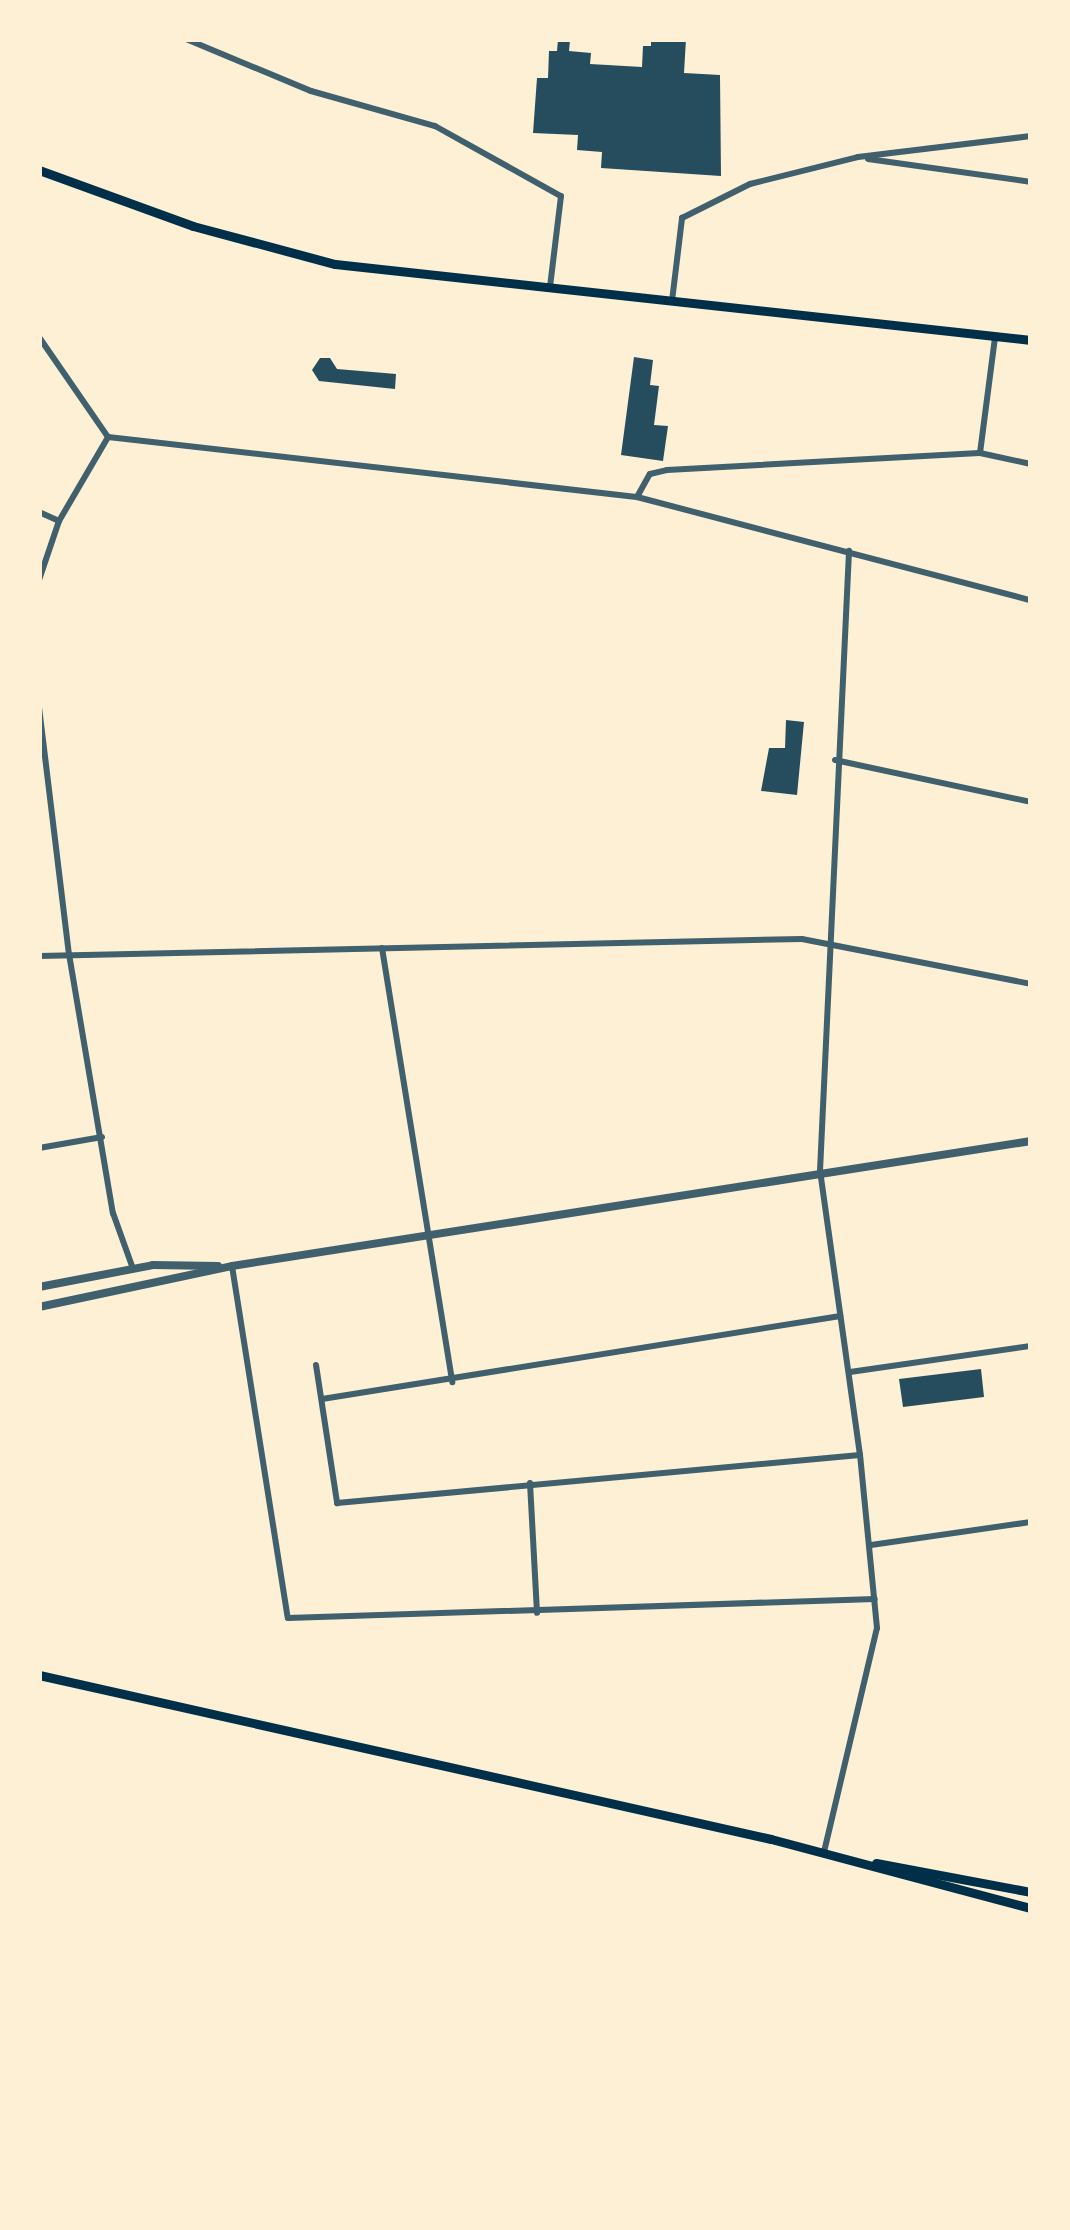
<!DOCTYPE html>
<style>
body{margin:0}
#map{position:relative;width:1070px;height:2230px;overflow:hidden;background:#fdf0d5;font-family:"Fira Sans Condensed",sans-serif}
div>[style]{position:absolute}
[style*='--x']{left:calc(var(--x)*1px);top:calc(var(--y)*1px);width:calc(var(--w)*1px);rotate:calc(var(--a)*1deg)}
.building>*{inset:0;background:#264d5e}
.minor>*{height:6px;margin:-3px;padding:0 3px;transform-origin:3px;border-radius:3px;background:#3f606c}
.tertiary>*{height:8px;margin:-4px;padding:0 4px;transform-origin:4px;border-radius:4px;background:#3f606c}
.secondary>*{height:9px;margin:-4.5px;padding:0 4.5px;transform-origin:4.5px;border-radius:4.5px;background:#003049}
.primary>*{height:9px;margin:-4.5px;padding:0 4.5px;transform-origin:4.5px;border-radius:4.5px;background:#003049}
span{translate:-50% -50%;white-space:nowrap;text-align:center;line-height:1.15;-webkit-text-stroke:9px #fdf0d5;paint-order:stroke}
.frame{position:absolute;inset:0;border:42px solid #fdf0d5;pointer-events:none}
</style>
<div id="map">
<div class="building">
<div style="clip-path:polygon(558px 39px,570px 40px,569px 51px,591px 53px,590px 64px,642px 67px,643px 46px,651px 46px,651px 39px,686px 39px,684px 73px,720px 75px,721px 176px,601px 168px,602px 152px,577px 150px,578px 135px,533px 133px,537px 78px,548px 78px,549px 51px,557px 51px)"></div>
<div style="clip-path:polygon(634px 357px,653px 360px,650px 385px,659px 386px,654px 425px,668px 426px,663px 461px,621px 455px)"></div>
<div style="clip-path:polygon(320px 358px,330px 358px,337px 369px,396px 374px,395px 389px,319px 381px,312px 370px)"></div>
<div style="clip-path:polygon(786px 720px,804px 722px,797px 795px,761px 791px,769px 748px,785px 748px)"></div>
<div style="clip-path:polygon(981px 1369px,984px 1397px,903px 1407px,899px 1379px)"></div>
</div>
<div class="minor">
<div style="--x:186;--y:39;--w:135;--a:22.6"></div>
<div style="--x:311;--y:91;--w:129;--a:15.8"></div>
<div style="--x:435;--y:126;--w:144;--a:29.1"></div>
<div style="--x:561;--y:196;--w:92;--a:96.9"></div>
<div style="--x:868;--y:159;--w:165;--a:8"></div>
<div style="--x:672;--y:301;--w:84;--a:-83.1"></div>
<div style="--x:682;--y:218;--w:76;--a:-26.6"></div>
<div style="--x:750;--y:184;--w:111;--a:-14"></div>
<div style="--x:858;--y:157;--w:174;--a:-6.9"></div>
<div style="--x:39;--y:337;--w:121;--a:55.4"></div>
<div style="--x:108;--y:437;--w:532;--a:6.47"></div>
<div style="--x:637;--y:497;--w:26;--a:-61"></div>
<div style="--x:650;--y:474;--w:17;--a:-13"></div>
<div style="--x:667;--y:470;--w:313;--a:-3.1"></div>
<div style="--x:980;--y:453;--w:52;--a:12.2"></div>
<div style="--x:980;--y:453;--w:117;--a:-82.6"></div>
<div style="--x:637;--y:497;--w:407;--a:14.7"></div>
<div style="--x:39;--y:512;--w:22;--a:24"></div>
<div style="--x:39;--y:580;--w:62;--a:-71.3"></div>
<div style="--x:59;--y:521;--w:97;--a:-59.7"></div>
<div style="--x:39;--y:707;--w:249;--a:83.1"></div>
<div style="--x:69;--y:954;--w:263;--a:80.4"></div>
<div style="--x:113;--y:1213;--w:59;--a:70.3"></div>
<div style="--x:835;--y:760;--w:200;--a:12.1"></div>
<div style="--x:382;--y:948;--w:440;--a:80.8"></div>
<div style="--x:39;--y:956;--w:763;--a:-1.28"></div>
<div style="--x:802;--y:939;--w:233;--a:11.1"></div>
<div style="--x:39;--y:1148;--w:64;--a:-9.9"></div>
<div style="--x:232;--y:1266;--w:356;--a:81"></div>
<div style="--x:288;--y:1618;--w:587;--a:-1.85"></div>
<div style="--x:316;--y:1365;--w:140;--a:81.3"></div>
<div style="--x:337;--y:1503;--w:525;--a:-5.24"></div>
<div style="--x:850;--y:1372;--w:183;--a:-8.2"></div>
<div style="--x:322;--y:1399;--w:525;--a:-9.1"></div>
<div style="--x:530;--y:1483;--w:130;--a:86.9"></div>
<div style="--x:871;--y:1545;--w:162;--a:-8.2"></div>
<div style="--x:824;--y:1852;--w:230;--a:-76.7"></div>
<div style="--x:877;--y:1628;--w:174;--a:-95.6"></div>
<div style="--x:860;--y:1455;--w:287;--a:-98"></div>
<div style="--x:820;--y:1171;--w:621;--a:-87.32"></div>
</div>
<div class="tertiary">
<div style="--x:39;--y:1287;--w:116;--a:-10.9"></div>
<div style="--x:153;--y:1265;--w:65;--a:0.9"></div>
<div style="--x:39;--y:1307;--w:197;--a:-12"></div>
<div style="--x:232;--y:1266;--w:809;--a:-8.89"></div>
</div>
<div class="secondary">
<div style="--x:39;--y:170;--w:164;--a:20"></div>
<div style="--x:193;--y:226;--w:147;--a:15"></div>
<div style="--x:335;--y:264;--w:700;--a:6.23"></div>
</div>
<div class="primary">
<div style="--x:39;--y:1675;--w:750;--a:12.63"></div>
<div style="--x:771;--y:1839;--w:269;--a:14.9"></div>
<div style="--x:876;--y:1863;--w:158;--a:10.6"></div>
</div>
<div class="frame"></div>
</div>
